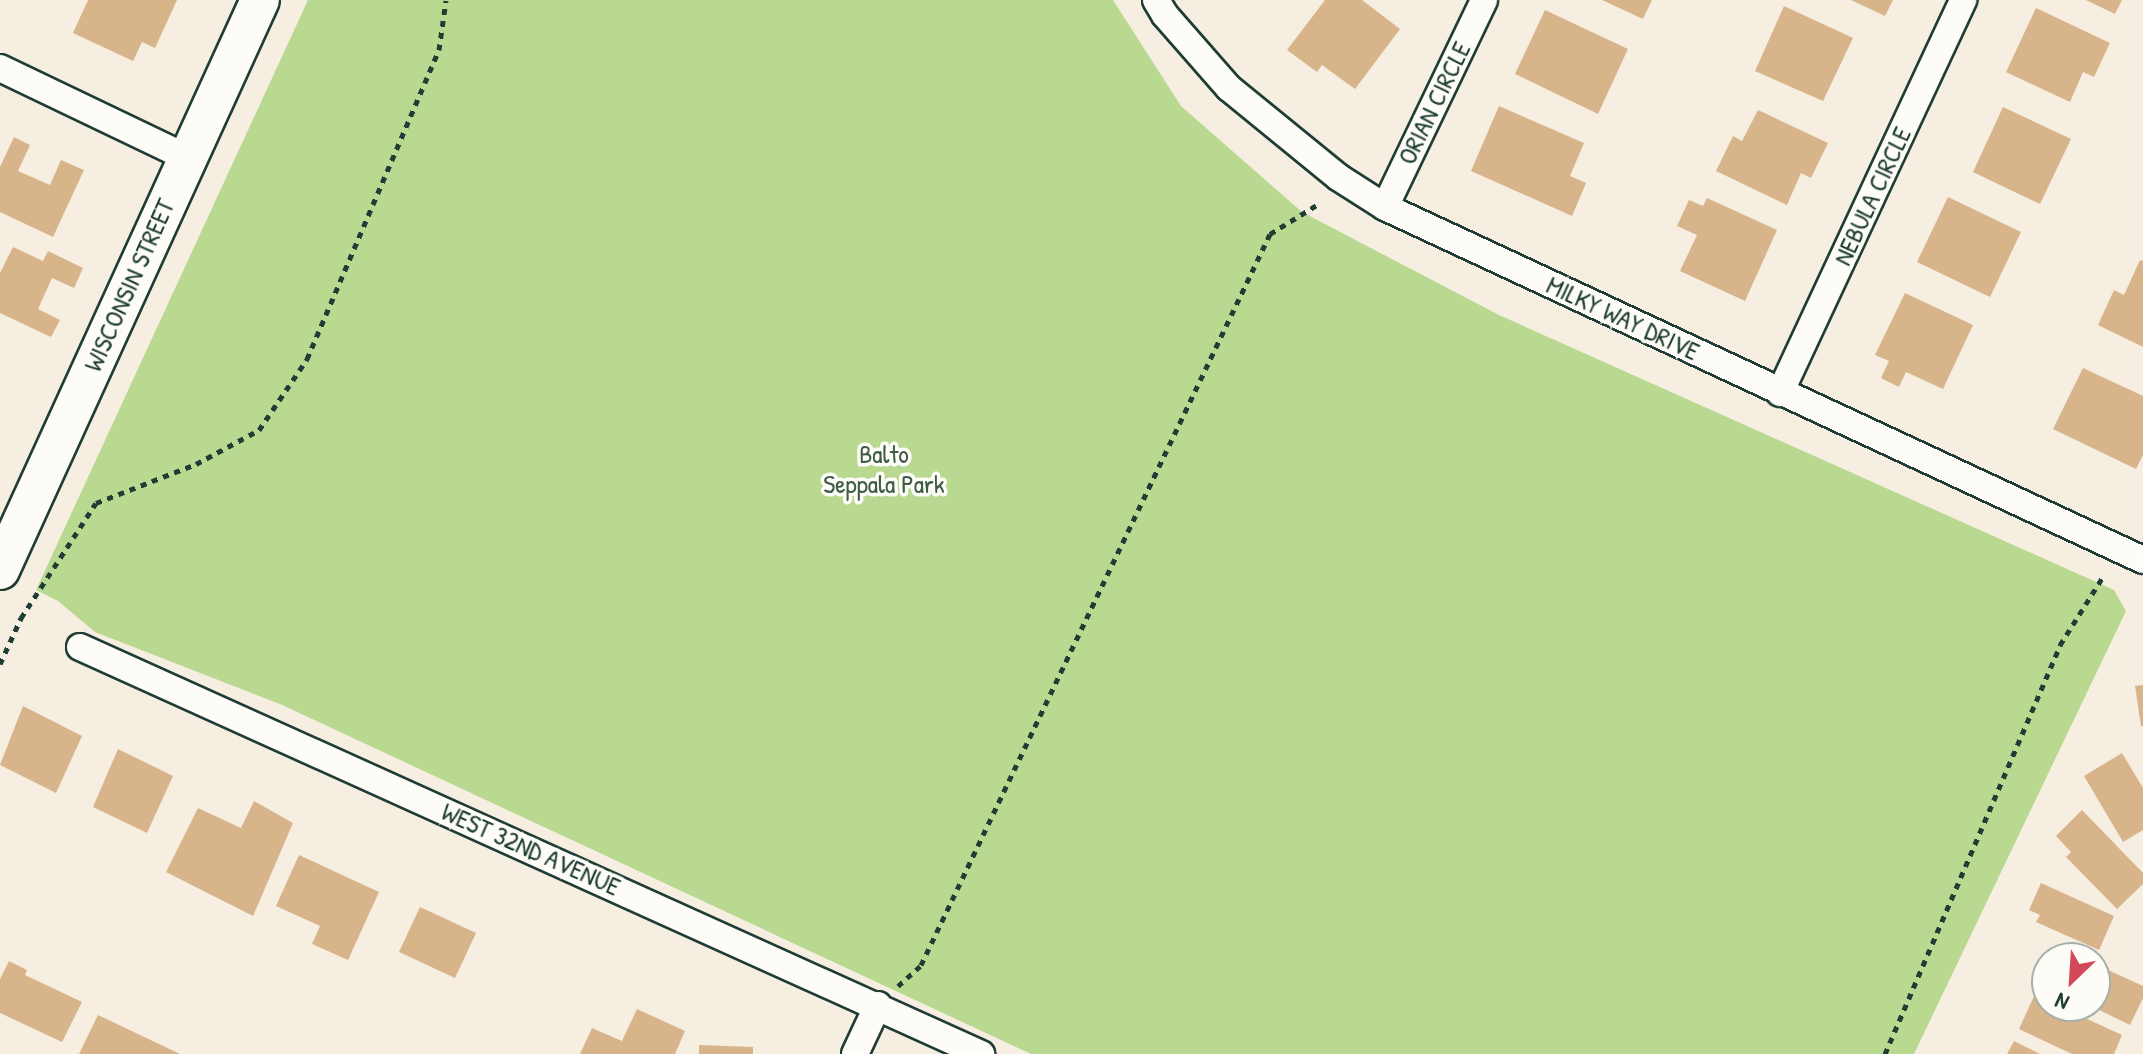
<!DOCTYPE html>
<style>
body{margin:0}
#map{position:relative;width:2143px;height:1054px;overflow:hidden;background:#f6eee1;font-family:"Patrick Hand",sans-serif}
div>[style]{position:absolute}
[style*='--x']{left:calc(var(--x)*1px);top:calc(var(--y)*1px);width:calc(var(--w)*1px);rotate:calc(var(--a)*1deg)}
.green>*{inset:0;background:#b9d991}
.building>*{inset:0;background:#d8b48a}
.path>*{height:5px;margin-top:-2.5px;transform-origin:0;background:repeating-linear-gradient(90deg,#1f3d34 0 6px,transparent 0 12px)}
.roads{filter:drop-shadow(2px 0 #1f3d34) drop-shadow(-2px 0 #1f3d34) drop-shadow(0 2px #1f3d34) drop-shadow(0 -2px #1f3d34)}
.street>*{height:26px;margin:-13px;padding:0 13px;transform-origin:13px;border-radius:13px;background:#fdfcf7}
.secondary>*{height:38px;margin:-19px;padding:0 19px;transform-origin:19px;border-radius:19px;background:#fdfcf7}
span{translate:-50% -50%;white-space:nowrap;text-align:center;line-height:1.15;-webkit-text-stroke:7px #fdfcf7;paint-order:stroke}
.street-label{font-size:26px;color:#1f3d34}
.park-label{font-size:26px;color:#3e5c47}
.north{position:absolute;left:2031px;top:942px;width:80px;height:80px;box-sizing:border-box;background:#fdfcf7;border:2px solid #a4b0a9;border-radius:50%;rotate:205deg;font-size:22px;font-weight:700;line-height:32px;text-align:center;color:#1f3d34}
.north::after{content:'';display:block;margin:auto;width:28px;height:36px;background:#d1495b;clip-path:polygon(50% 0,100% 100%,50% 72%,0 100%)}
</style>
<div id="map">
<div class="green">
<div style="clip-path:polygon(308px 0,1113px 0,1181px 106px,1302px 212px,1499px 315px,2114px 590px,2126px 611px,1914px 1054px,1031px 1054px,280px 704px,95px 632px,58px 601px,36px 590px)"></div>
</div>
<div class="building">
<div style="clip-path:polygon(88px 0,177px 0,155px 48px,142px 42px,133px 61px,73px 33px)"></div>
<div style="clip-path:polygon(1325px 0,1362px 0,1400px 29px,1355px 89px,1322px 65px,1317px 72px,1287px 50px)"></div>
<div style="clip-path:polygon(1602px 0,1652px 0,1643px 19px)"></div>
<div style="clip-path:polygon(1851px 0,1893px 0,1885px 16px)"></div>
<div style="clip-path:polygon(2086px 0,2122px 0,2115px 14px)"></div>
<div style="clip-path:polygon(1784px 6px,1853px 38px,1823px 101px,1755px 71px)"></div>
<div style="clip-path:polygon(2036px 8px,2110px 43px,2094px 77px,2083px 72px,2070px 102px,2006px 72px)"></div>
<div style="clip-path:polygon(1545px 10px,1628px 49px,1598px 114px,1515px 74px)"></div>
<div style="clip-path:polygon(1499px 106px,1584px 143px,1570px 176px,1586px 183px,1572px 216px,1471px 171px)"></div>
<div style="clip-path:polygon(2003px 107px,2071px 139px,2040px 204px,1973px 172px)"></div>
<div style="clip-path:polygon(1758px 110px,1828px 143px,1811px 178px,1801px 173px,1787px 205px,1716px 171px,1733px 136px,1742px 141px)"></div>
<div style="clip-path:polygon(14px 137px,30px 145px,18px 171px,50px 185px,61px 160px,84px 170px,53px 237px,0 212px,0 167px)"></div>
<div style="clip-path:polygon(1948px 197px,2021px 232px,1990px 297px,1917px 262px)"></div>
<div style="clip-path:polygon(1707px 198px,1777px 230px,1745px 301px,1680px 271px,1697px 235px,1677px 226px,1689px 200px,1703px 206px)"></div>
<div style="clip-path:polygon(13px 247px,43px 261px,48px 251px,83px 268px,74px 288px,52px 278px,38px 309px,60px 320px,51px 337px,0 313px,0 273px)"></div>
<div style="clip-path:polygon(2140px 260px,2143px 261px,2143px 347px,2098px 325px,2114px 290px,2124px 295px)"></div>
<div style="clip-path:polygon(1905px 293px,1973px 325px,1943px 389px,1906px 372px,1899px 387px,1881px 378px,1889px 361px,1875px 355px)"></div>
<div style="clip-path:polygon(2083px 368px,2143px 396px,2143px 455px,2136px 469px,2053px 429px)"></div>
<div style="clip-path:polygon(2143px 685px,2143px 726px,2141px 726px,2135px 686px)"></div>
<div style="clip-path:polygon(23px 706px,82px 736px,56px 793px,0 765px)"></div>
<div style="clip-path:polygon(118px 749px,173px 776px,147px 833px,93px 807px)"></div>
<div style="clip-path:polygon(2122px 753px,2143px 788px,2143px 830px,2123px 842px,2084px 776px)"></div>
<div style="clip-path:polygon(254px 801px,293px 823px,253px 916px,166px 872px,198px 808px,241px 828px)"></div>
<div style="clip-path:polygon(2082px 810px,2143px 873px,2143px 884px,2117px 909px,2066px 857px,2071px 852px,2056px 836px)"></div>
<div style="clip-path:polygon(299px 855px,379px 892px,348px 960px,312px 944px,320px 926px,276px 906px)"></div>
<div style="clip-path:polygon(2041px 883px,2114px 916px,2099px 950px,2036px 922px,2040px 915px,2029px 910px)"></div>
<div style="clip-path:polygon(420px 907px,476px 933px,455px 978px,399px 952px)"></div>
<div style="clip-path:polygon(9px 961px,27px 970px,25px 975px,82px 1002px,62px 1042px,0 1013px,0 979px)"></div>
<div style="clip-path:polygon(2095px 964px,2143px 986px,2143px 998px,2130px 1025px,2095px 1008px)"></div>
<div style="clip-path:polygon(2035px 994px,2047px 1000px,2047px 1006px,2059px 1006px,2122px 1035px,2114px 1054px,2072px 1054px,2019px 1029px)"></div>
<div style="clip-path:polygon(637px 1009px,685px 1031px,675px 1054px,580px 1054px,592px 1028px,622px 1041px)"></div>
<div style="clip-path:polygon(98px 1015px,180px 1054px,79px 1054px)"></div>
<div style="clip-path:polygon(2014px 1041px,2040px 1054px,2007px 1054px)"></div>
<div style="clip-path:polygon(699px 1045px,753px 1047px,753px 1054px,699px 1054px)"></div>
</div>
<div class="path">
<div style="--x:0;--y:664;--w:51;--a:-65.5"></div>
<div style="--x:21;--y:618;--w:137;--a:-56.9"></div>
<div style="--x:96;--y:503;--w:107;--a:-21.3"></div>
<div style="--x:196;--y:464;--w:72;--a:-28.4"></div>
<div style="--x:259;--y:430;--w:86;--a:-55.9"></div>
<div style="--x:307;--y:359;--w:336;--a:-66.9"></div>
<div style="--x:439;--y:50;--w:50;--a:-82"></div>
<div style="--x:898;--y:986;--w:31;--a:-42"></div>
<div style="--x:921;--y:965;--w:810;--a:-64.48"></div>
<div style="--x:1270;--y:234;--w:59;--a:-31.8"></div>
<div style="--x:1885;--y:1054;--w:445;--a:-66.8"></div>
<div style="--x:2060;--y:645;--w:83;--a:-57.8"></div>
</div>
<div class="roads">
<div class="street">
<div style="--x:1156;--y:0;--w:17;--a:59"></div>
<div style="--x:1165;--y:15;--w:97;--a:48.8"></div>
<div style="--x:1229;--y:88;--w:141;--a:39.2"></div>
<div style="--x:1338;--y:177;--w:56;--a:32.6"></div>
<div style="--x:1385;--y:207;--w:836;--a:24.97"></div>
<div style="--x:0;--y:68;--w:206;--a:25.6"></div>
<div style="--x:1385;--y:207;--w:229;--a:-64.4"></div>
<div style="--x:1780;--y:393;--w:434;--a:-65"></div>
<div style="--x:80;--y:647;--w:989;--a:24.31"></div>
<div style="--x:855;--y:1054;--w:54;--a:-64.9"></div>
</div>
<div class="secondary">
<div style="--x:0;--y:570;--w:626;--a:-65.48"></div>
</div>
</div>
<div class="street-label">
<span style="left:1434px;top:103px;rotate:-64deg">ORIAN CIRCLE</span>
<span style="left:1872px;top:196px;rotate:-65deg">NEBULA CIRCLE</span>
<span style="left:129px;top:285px;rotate:-66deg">WISCONSIN STREET</span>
<span style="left:1623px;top:318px;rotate:25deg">MILKY WAY DRIVE</span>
<span style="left:531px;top:849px;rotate:24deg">WEST 32ND AVENUE</span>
</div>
<div class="park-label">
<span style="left:884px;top:469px">Balto<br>Seppala Park</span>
</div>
<div class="north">N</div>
</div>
